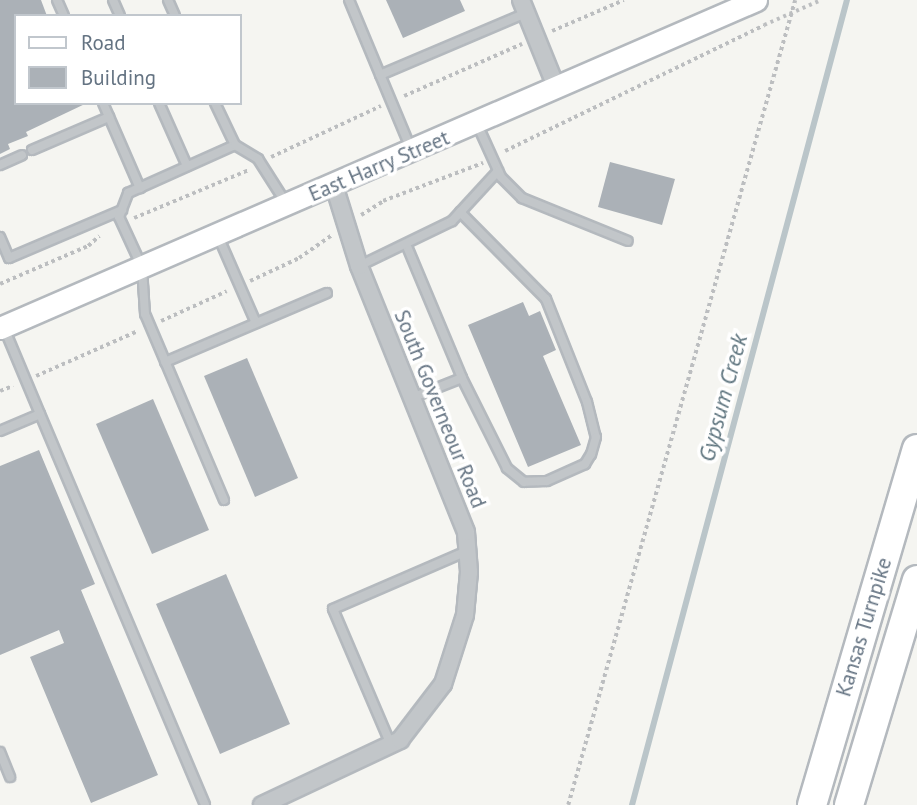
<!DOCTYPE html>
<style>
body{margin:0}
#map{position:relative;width:917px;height:805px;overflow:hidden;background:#f5f5f1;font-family:"PT Sans",sans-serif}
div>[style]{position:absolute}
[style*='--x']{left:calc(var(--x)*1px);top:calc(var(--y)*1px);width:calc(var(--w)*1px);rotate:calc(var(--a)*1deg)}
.stream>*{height:6px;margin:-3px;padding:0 3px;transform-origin:3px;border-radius:3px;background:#bac5c9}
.building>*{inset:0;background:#abb1b7}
.path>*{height:3.5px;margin-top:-1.75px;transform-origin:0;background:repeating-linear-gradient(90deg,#bcbec0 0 3.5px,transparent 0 7px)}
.roads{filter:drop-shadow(2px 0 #b4b9be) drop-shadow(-2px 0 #b4b9be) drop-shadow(0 2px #b4b9be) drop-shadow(0 -2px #b4b9be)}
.service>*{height:8px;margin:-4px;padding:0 4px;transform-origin:4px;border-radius:4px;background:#c2c6c9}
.minor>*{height:16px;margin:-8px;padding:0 8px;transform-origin:8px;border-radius:8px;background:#c2c6c9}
.secondary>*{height:21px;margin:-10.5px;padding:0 10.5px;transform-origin:10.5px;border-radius:10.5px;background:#fff}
.motorway>*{height:28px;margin:-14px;padding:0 14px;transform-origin:14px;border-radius:14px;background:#fff}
.path-bridge>*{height:3.5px;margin-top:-1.75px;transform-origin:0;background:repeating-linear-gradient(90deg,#bcbec0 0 3.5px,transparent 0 7px)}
span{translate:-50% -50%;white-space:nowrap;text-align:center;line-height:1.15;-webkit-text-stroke:7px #fff;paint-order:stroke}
.street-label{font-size:21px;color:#647382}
.water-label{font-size:23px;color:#5f757f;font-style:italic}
.legend{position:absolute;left:14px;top:14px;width:228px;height:91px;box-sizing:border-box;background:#fff;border:2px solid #c1c7cd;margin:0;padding:9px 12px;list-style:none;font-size:21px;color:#647382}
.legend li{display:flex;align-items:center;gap:14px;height:35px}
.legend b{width:35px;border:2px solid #c1c7cd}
</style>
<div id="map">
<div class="stream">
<div style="--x:632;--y:805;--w:833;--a:-75.05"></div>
</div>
<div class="building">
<div style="clip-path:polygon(0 0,41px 0,47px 16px,16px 16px,16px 103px,87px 103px,26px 132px,28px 136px,8px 144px,10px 149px,0 154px)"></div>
<div style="clip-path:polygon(386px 0,460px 0,465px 11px,403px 38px)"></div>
<div style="clip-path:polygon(610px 162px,675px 179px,662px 225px,598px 207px)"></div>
<div style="clip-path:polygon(523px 302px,529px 316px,540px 311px,556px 350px,543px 356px,581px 445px,528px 467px,468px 325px)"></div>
<div style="clip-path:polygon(247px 358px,298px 478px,255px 497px,204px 376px)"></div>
<div style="clip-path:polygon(153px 399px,209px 530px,152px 554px,96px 424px)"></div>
<div style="clip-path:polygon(39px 450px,95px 584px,81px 590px,158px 775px,91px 803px,30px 657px,64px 643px,59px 630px,0 655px,0 466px)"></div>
<div style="clip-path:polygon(226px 574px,290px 724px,220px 754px,156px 604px)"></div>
</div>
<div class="path">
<div style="--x:552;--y:31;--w:78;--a:-23.3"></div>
<div style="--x:404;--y:96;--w:129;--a:-23.8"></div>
<div style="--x:505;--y:151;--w:288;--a:-25.9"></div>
<div style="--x:271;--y:157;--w:121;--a:-24.9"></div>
<div style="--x:361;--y:215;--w:26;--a:-32"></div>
<div style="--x:383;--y:201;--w:107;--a:-20.8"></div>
<div style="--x:134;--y:218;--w:125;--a:-22.7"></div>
<div style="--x:250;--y:281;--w:54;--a:-25.1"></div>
<div style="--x:299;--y:258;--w:40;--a:-34.9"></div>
<div style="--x:0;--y:284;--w:96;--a:-23.4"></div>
<div style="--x:88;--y:246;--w:15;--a:-42"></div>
<div style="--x:161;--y:321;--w:72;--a:-24.4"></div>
<div style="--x:36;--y:376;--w:111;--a:-23.8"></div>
<div style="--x:0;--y:391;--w:14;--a:-21"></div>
<div style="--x:568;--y:805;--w:836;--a:-74.25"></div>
</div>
<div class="roads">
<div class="service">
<div style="--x:57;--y:0;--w:17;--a:66"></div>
<div style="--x:113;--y:0;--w:17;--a:66"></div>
<div style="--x:168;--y:0;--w:17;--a:66"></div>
<div style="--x:349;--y:0;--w:161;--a:67.4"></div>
<div style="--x:380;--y:75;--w:159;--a:-23"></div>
<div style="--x:103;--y:103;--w:93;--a:66.5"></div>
<div style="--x:159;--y:103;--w:69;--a:66"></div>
<div style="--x:215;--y:103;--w:47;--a:64.5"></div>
<div style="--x:477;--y:124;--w:58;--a:65.6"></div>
<div style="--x:501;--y:177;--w:30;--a:45"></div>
<div style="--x:522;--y:198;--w:114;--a:22.1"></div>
<div style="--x:32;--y:150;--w:84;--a:-23.2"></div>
<div style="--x:0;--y:165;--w:24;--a:-24"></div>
<div style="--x:460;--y:212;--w:122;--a:45.3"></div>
<div style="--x:546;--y:299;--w:111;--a:68.3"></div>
<div style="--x:587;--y:402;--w:36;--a:76"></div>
<div style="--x:596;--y:437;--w:18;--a:106"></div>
<div style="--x:591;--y:454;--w:12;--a:121"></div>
<div style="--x:585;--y:464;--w:42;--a:155.9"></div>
<div style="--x:547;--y:481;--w:23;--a:178"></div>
<div style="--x:524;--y:482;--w:22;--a:-141"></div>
<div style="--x:507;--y:468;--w:101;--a:-116.6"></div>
<div style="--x:218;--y:236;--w:95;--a:66.4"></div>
<div style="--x:0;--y:237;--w:23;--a:67"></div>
<div style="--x:9;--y:258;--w:123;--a:-23"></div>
<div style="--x:406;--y:244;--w:145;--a:67.3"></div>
<div style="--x:462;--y:378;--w:52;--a:158.4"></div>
<div style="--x:359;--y:266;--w:103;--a:-25.8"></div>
<div style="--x:452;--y:221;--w:68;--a:-47.4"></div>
<div style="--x:165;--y:362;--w:176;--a:-23.1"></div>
<div style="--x:40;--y:414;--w:424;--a:67.1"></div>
<div style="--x:0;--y:431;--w:43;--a:-23"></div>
<div style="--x:40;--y:414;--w:93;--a:-112.7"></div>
<div style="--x:224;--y:500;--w:202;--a:-113"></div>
<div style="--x:145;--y:314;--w:47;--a:-93.7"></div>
<div style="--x:142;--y:267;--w:55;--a:-114.7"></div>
<div style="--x:119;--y:217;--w:26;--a:-69"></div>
<div style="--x:128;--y:193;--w:117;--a:-24.2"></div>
<div style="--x:235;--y:145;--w:27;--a:31"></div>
<div style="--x:258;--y:159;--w:52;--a:57.5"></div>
<div style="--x:391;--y:745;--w:148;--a:-113.1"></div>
<div style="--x:333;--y:609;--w:146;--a:-23.4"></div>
<div style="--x:0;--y:752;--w:27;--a:68"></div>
</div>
<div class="minor">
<div style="--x:521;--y:0;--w:96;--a:68"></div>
<div style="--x:262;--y:805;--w:153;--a:-25.2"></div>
<div style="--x:400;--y:740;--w:71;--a:-52.5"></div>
<div style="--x:443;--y:684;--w:72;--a:-72.3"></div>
<div style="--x:465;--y:615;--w:43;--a:-84.7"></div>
<div style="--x:469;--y:572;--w:40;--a:-94.3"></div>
<div style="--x:466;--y:532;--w:287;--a:-111.9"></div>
<div style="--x:359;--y:266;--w:85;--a:-107.2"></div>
</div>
<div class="secondary">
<div style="--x:0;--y:328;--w:824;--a:-23.45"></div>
</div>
<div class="motorway">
<div style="--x:812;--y:805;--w:371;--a:-73.6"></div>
<div style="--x:849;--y:805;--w:235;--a:-73.2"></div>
</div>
</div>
<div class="path-bridge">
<div style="--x:764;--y:25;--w:62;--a:-23.7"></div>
</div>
<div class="street-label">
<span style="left:379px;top:166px;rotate:-23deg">East Harry Street</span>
<span style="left:440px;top:409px;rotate:68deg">South Governeour Road</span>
<span style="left:864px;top:627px;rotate:-73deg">Kansas Turnpike</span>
</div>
<div class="water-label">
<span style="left:723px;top:398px;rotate:-75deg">Gypsum Creek</span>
</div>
<ul class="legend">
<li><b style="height:9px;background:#fff"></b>Road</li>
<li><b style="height:19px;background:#abb1b7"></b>Building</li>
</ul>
</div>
